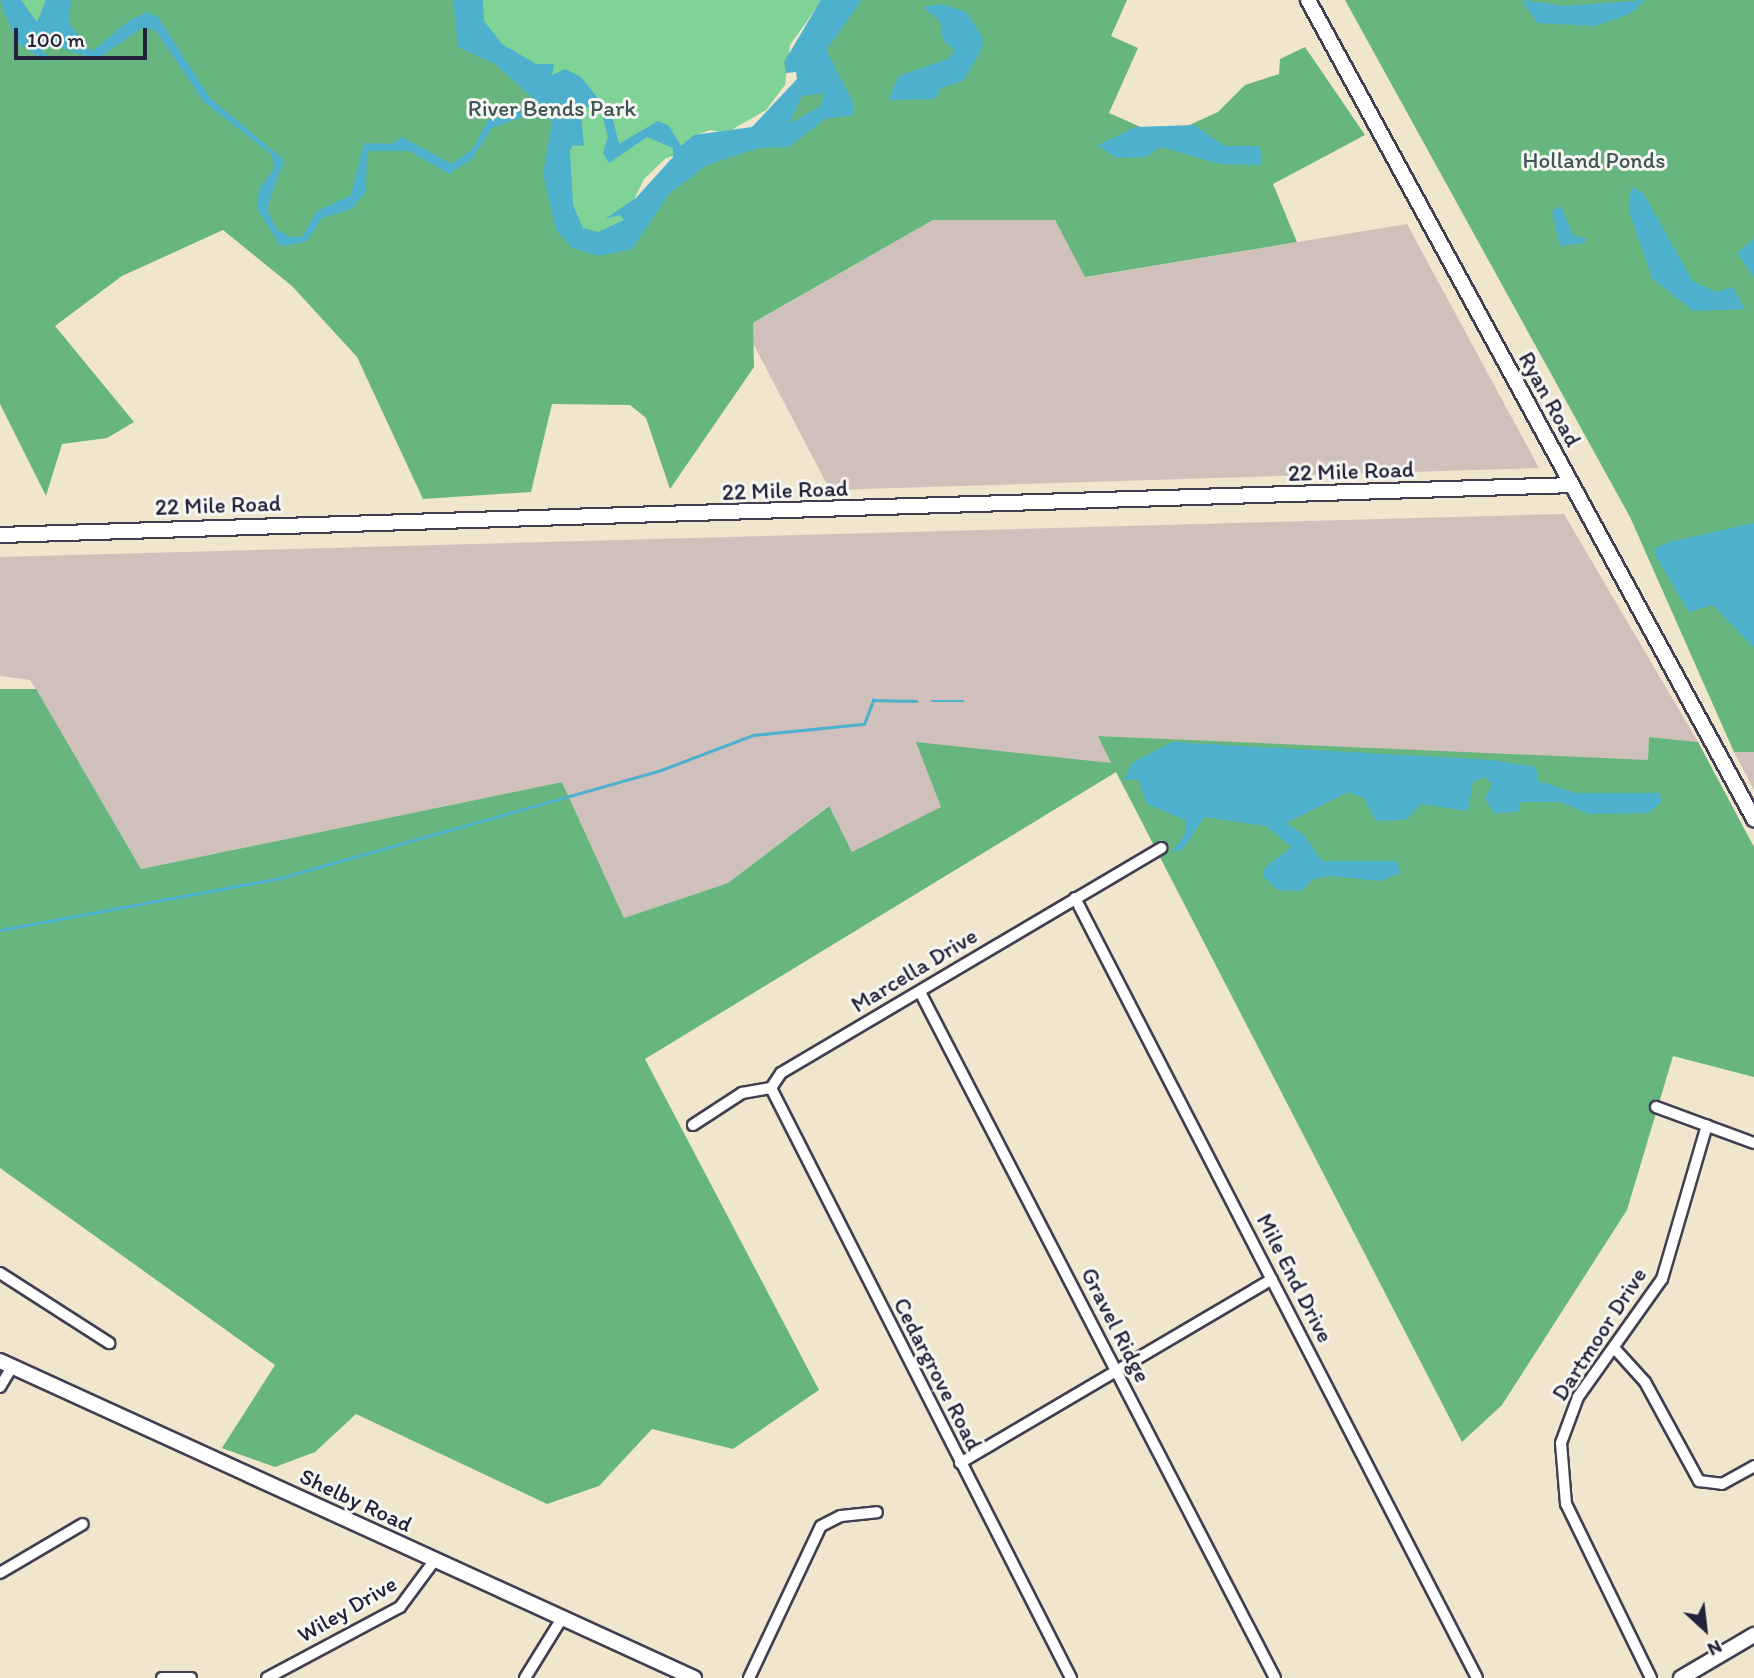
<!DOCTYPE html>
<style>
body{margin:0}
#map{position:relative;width:1754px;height:1678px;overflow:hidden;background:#efe6cd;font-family:Itim,sans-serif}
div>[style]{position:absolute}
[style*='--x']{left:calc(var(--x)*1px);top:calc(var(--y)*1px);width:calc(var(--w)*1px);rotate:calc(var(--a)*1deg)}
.industrial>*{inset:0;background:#d0c0bc}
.green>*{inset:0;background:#7fd396}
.forest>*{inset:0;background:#67b57f}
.water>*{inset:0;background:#4db0cc}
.stream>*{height:2.5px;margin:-1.25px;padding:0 1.25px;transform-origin:1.25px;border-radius:1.25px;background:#4db0cc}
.roads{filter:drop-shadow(2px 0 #413f51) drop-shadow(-2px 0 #413f51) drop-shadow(0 2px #413f51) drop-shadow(0 -2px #413f51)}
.street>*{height:10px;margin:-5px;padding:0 5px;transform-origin:5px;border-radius:5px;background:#fff}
.secondary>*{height:14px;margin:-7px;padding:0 7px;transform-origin:7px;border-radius:7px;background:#fff}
span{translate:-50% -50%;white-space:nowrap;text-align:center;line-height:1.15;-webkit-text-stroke:6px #f6f6f2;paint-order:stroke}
.park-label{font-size:23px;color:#3e5756}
.street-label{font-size:23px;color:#22223b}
.north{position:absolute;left:1670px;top:1594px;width:70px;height:70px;-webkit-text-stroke:5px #f6f6f2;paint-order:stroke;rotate:153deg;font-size:19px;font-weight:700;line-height:28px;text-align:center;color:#22223b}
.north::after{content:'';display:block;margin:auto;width:24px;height:32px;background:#22223b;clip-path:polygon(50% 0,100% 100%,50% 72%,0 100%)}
.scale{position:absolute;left:14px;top:28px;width:133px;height:32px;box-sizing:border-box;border:4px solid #22223b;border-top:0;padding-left:9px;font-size:21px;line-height:24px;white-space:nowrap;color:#22223b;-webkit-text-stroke:5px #f6f6f2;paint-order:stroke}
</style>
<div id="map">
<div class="industrial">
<div style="clip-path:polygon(933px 220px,1055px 220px,1086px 277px,1407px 224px,1539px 468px,830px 490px,745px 328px)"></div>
<div style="clip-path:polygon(1564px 514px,1698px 742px,1649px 737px,1648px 761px,1099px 736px,1116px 772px,884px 913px,828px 806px,728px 883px,624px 918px,562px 782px,141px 869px,30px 680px,0 676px,0 557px)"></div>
<div style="clip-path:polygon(1734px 752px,1754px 752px,1754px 790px)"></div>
</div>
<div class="green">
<div style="clip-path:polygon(0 0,822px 0,790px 45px,785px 85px,766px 110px,726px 133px,710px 130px,692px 137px,687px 152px,666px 158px,644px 179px,617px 235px,604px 241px,256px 178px)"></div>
</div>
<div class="forest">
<div style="clip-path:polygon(0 0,26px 33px,48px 27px,60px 0,466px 0,465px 12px,565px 106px,571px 215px,588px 237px,617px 235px,687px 152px,776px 120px,844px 0,1127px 0,1111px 36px,1138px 48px,1109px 113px,1163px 137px,1218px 112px,1245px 85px,1279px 74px,1280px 59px,1305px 47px,1365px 135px,1273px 184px,1297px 242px,1085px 277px,1055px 220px,933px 220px,753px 323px,754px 367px,670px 489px,646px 418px,630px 405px,552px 404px,531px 492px,423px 499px,357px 357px,292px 286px,223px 230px,122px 276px,55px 326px,134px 422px,107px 438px,62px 444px,46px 496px,0 404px)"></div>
<div style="clip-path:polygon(1345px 0,1754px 0,1754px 752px,1734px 752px,1630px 517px)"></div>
<div style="clip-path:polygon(0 689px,36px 689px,141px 869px,562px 782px,624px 918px,728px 883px,829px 806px,852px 852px,941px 807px,916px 742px,1111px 763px,1098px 736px,1648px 760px,1649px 737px,1698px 742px,1754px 847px,1754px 1077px,1673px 1056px,1627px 1210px,1502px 1405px,1462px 1442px,1116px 772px,645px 1059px,819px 1390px,733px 1449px,652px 1429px,599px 1486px,547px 1504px,356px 1414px,315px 1452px,275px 1467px,222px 1448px,275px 1365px,0 1168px)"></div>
</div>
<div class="water">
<div style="clip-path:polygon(evenodd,0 0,21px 0,37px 22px,46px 0,71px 0,69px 23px,91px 52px,130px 20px,147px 12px,158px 17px,210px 98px,284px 160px,267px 208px,276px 229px,290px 237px,302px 237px,317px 211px,351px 195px,364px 143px,391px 144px,402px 137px,452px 164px,473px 149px,488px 120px,540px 105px,495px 64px,458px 47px,453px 0,483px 0,484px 21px,502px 44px,536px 64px,554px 64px,552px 75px,565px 69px,581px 77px,612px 116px,619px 144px,658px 121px,669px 126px,681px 146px,694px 135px,752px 127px,797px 79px,796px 72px,786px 73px,784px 62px,821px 0,862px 0,826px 50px,853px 102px,853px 115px,825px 119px,789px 147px,759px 148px,707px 165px,670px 193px,632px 249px,599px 256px,572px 248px,556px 230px,543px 174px,552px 122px,539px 111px,492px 128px,472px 159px,449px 174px,409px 151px,367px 151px,366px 191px,352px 209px,322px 218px,306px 242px,280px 246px,257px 208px,259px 189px,274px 169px,272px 155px,203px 101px,156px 31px,142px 28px,96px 60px,54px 45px,41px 51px,55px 60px,45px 61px,16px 42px,0 0,825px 93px,819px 107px,789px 124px,802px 96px,825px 93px,0 0,580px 104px,602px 114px,608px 137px,603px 153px,609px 163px,647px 137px,673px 148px,673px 157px,636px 198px,605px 219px,620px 215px,624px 220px,598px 232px,583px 228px,573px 205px,570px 151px,573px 145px,584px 146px,580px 104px)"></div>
<div style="clip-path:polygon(1522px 0,1564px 6px,1646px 0,1628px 15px,1594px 26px,1537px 23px)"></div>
<div style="clip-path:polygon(941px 4px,966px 12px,983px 38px,982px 48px,963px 81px,941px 88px,935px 99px,888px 100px,899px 76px,948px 59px,955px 50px,943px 40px,940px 21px,922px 7px)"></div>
<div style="clip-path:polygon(1194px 125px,1224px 146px,1260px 146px,1262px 165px,1220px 164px,1161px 147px,1146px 157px,1116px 158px,1098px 145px,1136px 127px)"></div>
<div style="clip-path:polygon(1631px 187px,1643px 193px,1693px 281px,1716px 292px,1732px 287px,1745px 309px,1693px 311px,1652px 278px,1629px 211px)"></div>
<div style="clip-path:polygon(1561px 206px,1573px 235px,1587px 239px,1584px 243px,1560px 246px,1552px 211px)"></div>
<div style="clip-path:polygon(1754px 239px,1754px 277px,1737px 253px)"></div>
<div style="clip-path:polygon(1754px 523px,1754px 647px,1753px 647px,1713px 605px,1689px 612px,1655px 555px,1655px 548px,1669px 542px)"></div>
<div style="clip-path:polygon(1172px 742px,1491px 760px,1536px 767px,1538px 781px,1577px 793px,1658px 793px,1662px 801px,1649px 813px,1589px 814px,1560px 802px,1521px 802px,1518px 812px,1494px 813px,1485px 799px,1492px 784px,1484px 777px,1473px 782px,1468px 811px,1421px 804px,1407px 819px,1387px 821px,1375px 820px,1364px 798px,1348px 792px,1286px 823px,1304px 835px,1322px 861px,1396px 861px,1401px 873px,1380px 881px,1330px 876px,1313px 879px,1301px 891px,1277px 890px,1263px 876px,1265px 867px,1292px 847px,1266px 826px,1204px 817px,1183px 849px,1172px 853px,1186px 832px,1185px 820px,1147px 804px,1138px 779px,1124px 780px,1132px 763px)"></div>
</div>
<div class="stream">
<div style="--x:932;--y:701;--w:31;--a:0"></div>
<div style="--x:0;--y:930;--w:285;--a:-10.5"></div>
<div style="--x:280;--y:878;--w:396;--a:-15.8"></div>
<div style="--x:661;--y:770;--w:98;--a:-20.8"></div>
<div style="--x:753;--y:735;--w:112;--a:-5.7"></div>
<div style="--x:864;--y:724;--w:26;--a:-69"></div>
<div style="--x:873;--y:700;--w:43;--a:1.3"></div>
</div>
<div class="roads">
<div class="street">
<div style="--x:1075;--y:898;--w:877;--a:62.73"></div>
<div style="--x:920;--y:992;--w:772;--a:62.64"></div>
<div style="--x:771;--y:1088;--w:662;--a:63.05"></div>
<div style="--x:771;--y:1088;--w:18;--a:-56"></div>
<div style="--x:781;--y:1073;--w:442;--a:-30.6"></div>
<div style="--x:1656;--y:1107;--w:104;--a:20.2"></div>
<div style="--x:693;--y:1125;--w:59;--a:-33.1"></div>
<div style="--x:742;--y:1093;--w:29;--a:-10"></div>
<div style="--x:0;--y:1273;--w:130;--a:32.7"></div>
<div style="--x:1616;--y:1350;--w:43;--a:47.8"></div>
<div style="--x:1645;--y:1382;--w:113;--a:61.4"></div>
<div style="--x:1699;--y:1481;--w:23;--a:7"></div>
<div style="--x:1722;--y:1484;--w:37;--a:-29"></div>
<div style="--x:0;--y:1387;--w:23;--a:-59"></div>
<div style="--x:960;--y:1463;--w:362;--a:-30.5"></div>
<div style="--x:0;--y:1573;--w:96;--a:-30.6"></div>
<div style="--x:162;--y:1678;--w:29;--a:0"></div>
<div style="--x:267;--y:1678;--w:151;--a:-28.1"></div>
<div style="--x:400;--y:1607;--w:57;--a:-53.5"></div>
<div style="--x:525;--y:1678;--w:68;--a:-58.2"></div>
<div style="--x:749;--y:1678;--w:168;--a:-64.7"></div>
<div style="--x:821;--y:1526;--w:22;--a:-27"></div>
<div style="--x:841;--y:1516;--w:36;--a:-6"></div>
<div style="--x:1651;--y:1678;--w:194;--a:-116"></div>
<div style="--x:1566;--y:1504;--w:61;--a:-94.7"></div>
<div style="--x:1561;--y:1443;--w:49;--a:-69.7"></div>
<div style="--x:1578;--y:1397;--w:145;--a:-54.6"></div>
<div style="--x:1662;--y:1279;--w:160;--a:-73.7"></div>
</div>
<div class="secondary">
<div style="--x:1308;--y:0;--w:933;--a:61.43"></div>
<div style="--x:0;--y:535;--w:1572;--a:-1.82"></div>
<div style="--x:0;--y:1361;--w:763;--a:24.55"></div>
<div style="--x:1681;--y:1678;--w:85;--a:-30.5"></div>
</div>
</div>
<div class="park-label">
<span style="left:552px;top:108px">River Bends Park</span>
<span style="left:1594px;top:160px">Holland Ponds</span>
</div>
<div class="street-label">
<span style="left:1550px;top:399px;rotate:61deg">Ryan Road</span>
<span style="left:1351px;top:471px;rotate:-2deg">22 Mile Road</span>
<span style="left:785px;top:490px;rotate:-2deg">22 Mile Road</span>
<span style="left:218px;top:505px;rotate:-2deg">22 Mile Road</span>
<span style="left:914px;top:970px;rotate:-31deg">Marcella Drive</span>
<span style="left:1295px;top:1278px;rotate:63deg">Mile End Drive</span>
<span style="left:1116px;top:1325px;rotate:63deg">Gravel Ridge</span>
<span style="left:1599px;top:1334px;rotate:-57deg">Dartmoor Drive</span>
<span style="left:938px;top:1374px;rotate:63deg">Cedargrove Road</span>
<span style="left:356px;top:1500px;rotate:25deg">Shelby Road</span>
<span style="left:347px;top:1609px;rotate:-30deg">Wiley Drive</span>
</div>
<div class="north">N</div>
<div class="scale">100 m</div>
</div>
